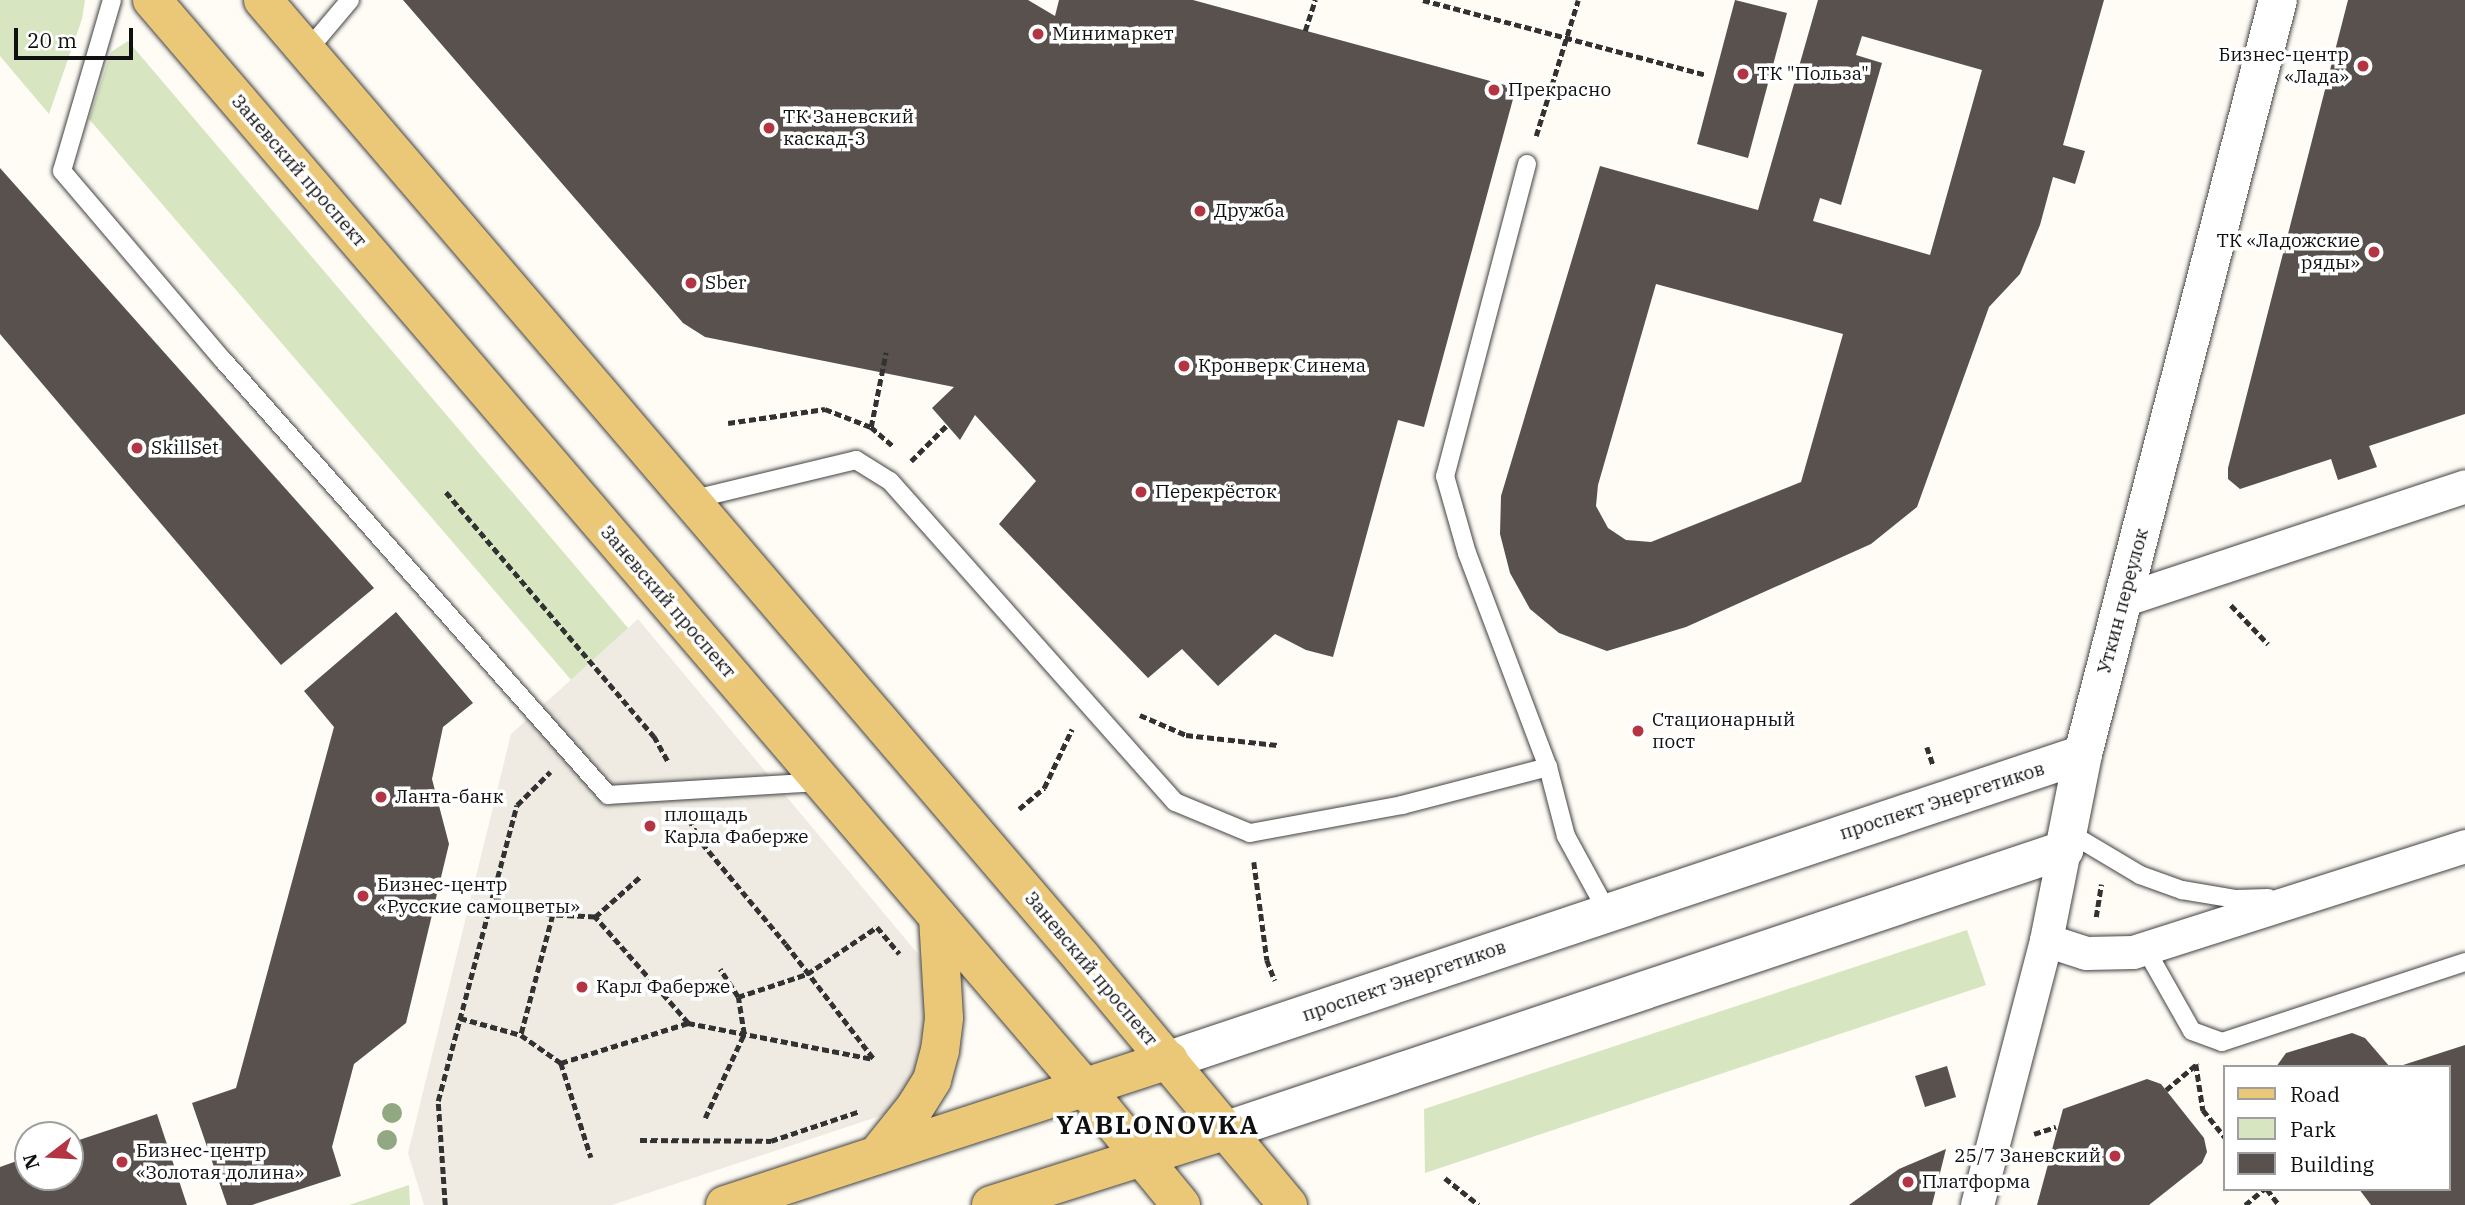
<!DOCTYPE html>
<meta charset="utf-8">
<style>
body{margin:0}
#map{position:relative;width:2465px;height:1205px;overflow:hidden;background:#fefcf5;font-family:"IBM Plex Serif",serif}
div>[style]{position:absolute}
[style*='--x']{left:calc(var(--x)*1px);top:calc(var(--y)*1px);width:calc(var(--w)*1px);rotate:calc(var(--a)*1deg)}
.green>*{inset:0;background:#d7e6c1}
.plaza>*{inset:0;background:#efebe3}
.building>*{inset:0;background:#58514e}
.path>*{height:4.5px;margin-top:-2.25px;transform-origin:0;background:repeating-linear-gradient(90deg,#323232 0 7px,transparent 0 10.5px)}
.roads{filter:drop-shadow(0 0 2px #434343) drop-shadow(0 0 2px #434343)}
.service>*{height:18px;margin:-9px;padding:0 9px;transform-origin:9px;border-radius:9px;background:#fff}
.minor>*{height:33px;margin:-16.5px;padding:0 16.5px;transform-origin:16.5px;border-radius:16.5px;background:#fff}
.tertiary>*{height:38px;margin:-19px;padding:0 19px;transform-origin:19px;border-radius:19px;background:#fff}
.primary>*{height:38px;margin:-19px;padding:0 19px;transform-origin:19px;border-radius:19px;background:#ebc778}
.trees>*{width:20px;height:20px;margin:-10px;border-radius:50%;background:#91a883}
.dots>*{width:19px;height:19px;translate:-50% -50%;box-sizing:border-box;border:4px solid #fff;border-radius:50%}
span{translate:-50% -50%;white-space:nowrap;text-align:center;line-height:1.15;-webkit-text-stroke:7px #fff;paint-order:stroke}
.poi-label{font-size:19px;color:#101010}
.left{translate:0 -50%;text-align:left}
.right{translate:-100% -50%;text-align:right}
.street-label{font-size:19px;color:#101010}
.district-label{font-size:26px;color:#101010;font-weight:700;letter-spacing:2px}
.legend{position:absolute;left:2223px;top:1065px;width:228px;height:126px;box-sizing:border-box;background:#fff;border:2px solid #9f9f9f;margin:0;padding:9px 12px;list-style:none;font-size:21px;color:#101010}
.legend li{display:flex;align-items:center;gap:14px;height:35px}
.legend b{width:35px;border:2px solid #9f9f9f}
.north{position:absolute;left:14px;top:1121px;width:70px;height:70px;box-sizing:border-box;background:#fff;border:2px solid #9f9f9f;border-radius:50%;rotate:253deg;font-size:19px;font-weight:700;line-height:28px;text-align:center;color:#101010}
.north::after{content:'';display:block;margin:auto;width:24px;height:32px;background:#b33544;clip-path:polygon(50% 0,100% 100%,50% 72%,0 100%)}
.scale{position:absolute;left:14px;top:28px;width:119px;height:32px;box-sizing:border-box;border:4px solid #101010;border-top:0;padding-left:9px;font-size:21px;line-height:24px;white-space:nowrap;color:#101010;-webkit-text-stroke:5px #fff;paint-order:stroke}
</style>
<div id="map">
<div class="green">
<div style="clip-path:polygon(0 0,85px 0,82px 19px,49px 114px,0 56px)"></div>
<div style="clip-path:polygon(128px 41px,732px 750px,652px 774px,89px 119px,111px 52px)"></div>
<div style="clip-path:polygon(1967px 930px,1986px 985px,1425px 1173px,1424px 1109px)"></div>
<div style="clip-path:polygon(409px 1185px,410px 1205px,349px 1205px)"></div>
</div>
<div class="plaza">
<div style="clip-path:polygon(638px 619px,918px 954px,934px 988px,941px 1023px,901px 1109px,612px 1205px,424px 1205px,408px 1153px,511px 734px)"></div>
</div>
<div class="building">
<div style="clip-path:polygon(403px 0,1028px 0,1055px 16px,1059px 0,1193px 0,1516px 88px,1424px 427px,1398px 420px,1333px 657px,1306px 650px,1275px 634px,1218px 686px,1182px 649px,1148px 678px,999px 524px,1036px 481px,975px 415px,960px 440px,932px 408px,954px 387px,705px 337px,683px 323px)"></div>
<div style="clip-path:polygon(1735px 0,1787px 13px,1748px 158px,1697px 144px)"></div>
<div style="clip-path:polygon(evenodd,1818px 0,2104px 0,2063px 145px,2085px 151px,2075px 184px,2053px 177px,2040px 225px,2020px 274px,1989px 307px,1917px 507px,1871px 544px,1686px 627px,1607px 651px,1559px 633px,1530px 609px,1510px 573px,1500px 534px,1501px 496px,1600px 166px,1758px 210px,1818px 0,1862px 36px,1982px 70px,1930px 255px,1813px 221px,1820px 198px,1841px 205px,1882px 63px,1856px 55px,1862px 36px,1818px 0,1656px 284px,1843px 334px,1801px 482px,1651px 542px,1626px 540px,1608px 528px,1596px 506px,1598px 485px,1656px 284px)"></div>
<div style="clip-path:polygon(2348px 0,2465px 0,2465px 414px,2369px 446px,2377px 467px,2338px 480px,2331px 459px,2240px 489px,2228px 479px,2228px 468px)"></div>
<div style="clip-path:polygon(0 168px,374px 588px,281px 665px,0 334px)"></div>
<div style="clip-path:polygon(396px 612px,473px 703px,443px 727px,432px 779px,449px 844px,406px 1023px,354px 1064px,332px 1147px,341px 1176px,252px 1205px,227px 1205px,192px 1103px,236px 1088px,334px 727px,304px 691px)"></div>
<div style="clip-path:polygon(2352px 1033px,2365px 1038px,2390px 1067px,2276px 1067px,2286px 1053px)"></div>
<div style="clip-path:polygon(2465px 1045px,2465px 1205px,2371px 1205px,2359px 1189px,2449px 1189px,2449px 1067px,2400px 1066px)"></div>
<div style="clip-path:polygon(1947px 1066px,1956px 1097px,1925px 1107px,1915px 1076px)"></div>
<div style="clip-path:polygon(2147px 1079px,2161px 1084px,2204px 1138px,2207px 1152px,2202px 1163px,2149px 1205px,2037px 1205px,2063px 1109px)"></div>
<div style="clip-path:polygon(157px 1114px,187px 1205px,0 1205px,0 1167px,28px 1157px,28px 1177px,70px 1177px,70px 1143px)"></div>
<div style="clip-path:polygon(1946px 1149px,1932px 1205px,1849px 1205px,1899px 1169px)"></div>
</div>
<div class="path">
<div style="--x:1423;--y:0;--w:291;--a:14.8"></div>
<div style="--x:1305;--y:31;--w:33;--a:-72"></div>
<div style="--x:1536;--y:136;--w:142;--a:-72.8"></div>
<div style="--x:728;--y:423;--w:98;--a:-8.2"></div>
<div style="--x:825;--y:409;--w:49;--a:21.4"></div>
<div style="--x:871;--y:427;--w:29;--a:41"></div>
<div style="--x:871;--y:427;--w:76;--a:-78.7"></div>
<div style="--x:911;--y:461;--w:51;--a:-45"></div>
<div style="--x:446;--y:492;--w:321;--a:49.6"></div>
<div style="--x:654;--y:736;--w:29;--a:61"></div>
<div style="--x:2231;--y:605;--w:54;--a:46.5"></div>
<div style="--x:1140;--y:715;--w:50;--a:23.5"></div>
<div style="--x:1186;--y:735;--w:92;--a:6.3"></div>
<div style="--x:1927;--y:747;--w:18;--a:71"></div>
<div style="--x:1019;--y:809;--w:33;--a:-40"></div>
<div style="--x:1044;--y:788;--w:65;--a:-64.6"></div>
<div style="--x:689;--y:819;--w:27;--a:62"></div>
<div style="--x:702;--y:843;--w:131;--a:50.3"></div>
<div style="--x:786;--y:944;--w:145;--a:52.6"></div>
<div style="--x:1254;--y:862;--w:99;--a:82.4"></div>
<div style="--x:1267;--y:960;--w:22;--a:69"></div>
<div style="--x:494;--y:899;--w:61;--a:15.2"></div>
<div style="--x:595;--y:917;--w:62;--a:-41.7"></div>
<div style="--x:2096;--y:917;--w:33;--a:-81"></div>
<div style="--x:738;--y:997;--w:73;--a:-18.4"></div>
<div style="--x:807;--y:974;--w:84;--a:-33.9"></div>
<div style="--x:877;--y:927;--w:35;--a:50"></div>
<div style="--x:460;--y:1018;--w:63;--a:15.6"></div>
<div style="--x:521;--y:1035;--w:49;--a:35"></div>
<div style="--x:561;--y:1063;--w:133;--a:-17.5"></div>
<div style="--x:688;--y:1023;--w:141;--a:-131.3"></div>
<div style="--x:595;--y:917;--w:42;--a:-177.3"></div>
<div style="--x:553;--y:915;--w:124;--a:104.9"></div>
<div style="--x:688;--y:1023;--w:188;--a:11"></div>
<div style="--x:561;--y:1063;--w:99;--a:72.3"></div>
<div style="--x:2196;--y:1064;--w:47;--a:81.3"></div>
<div style="--x:2203;--y:1110;--w:35;--a:51"></div>
<div style="--x:2166;--y:1090;--w:42;--a:-40.2"></div>
<div style="--x:705;--y:1118;--w:93;--a:-65.1"></div>
<div style="--x:744;--y:1034;--w:37;--a:-99"></div>
<div style="--x:738;--y:997;--w:33;--a:-123"></div>
<div style="--x:2034;--y:1134;--w:23;--a:-18"></div>
<div style="--x:640;--y:1140;--w:131;--a:0.4"></div>
<div style="--x:771;--y:1141;--w:94;--a:-18.6"></div>
<div style="--x:1445;--y:1178;--w:43;--a:38.5"></div>
<div style="--x:2267;--y:1189;--w:20;--a:53"></div>
<div style="--x:445;--y:1205;--w:104;--a:-93.9"></div>
<div style="--x:438;--y:1101;--w:306;--a:-75.1"></div>
<div style="--x:517;--y:805;--w:47;--a:-45"></div>
<div style="--x:2245;--y:1205;--w:25;--a:-40"></div>
</div>
<div class="roads">
<div class="service">
<div style="--x:112;--y:0;--w:178;--a:106.3"></div>
<div style="--x:62;--y:171;--w:248;--a:49.6"></div>
<div style="--x:223;--y:360;--w:581;--a:48.49"></div>
<div style="--x:608;--y:795;--w:214;--a:-3.5"></div>
<div style="--x:307;--y:51;--w:67;--a:-49.9"></div>
<div style="--x:1527;--y:164;--w:323;--a:104.7"></div>
<div style="--x:1445;--y:476;--w:80;--a:74.1"></div>
<div style="--x:1467;--y:553;--w:229;--a:69.3"></div>
<div style="--x:1548;--y:767;--w:71;--a:75.4"></div>
<div style="--x:1566;--y:836;--w:88;--a:61.4"></div>
<div style="--x:690;--y:500;--w:171;--a:-13.5"></div>
<div style="--x:856;--y:460;--w:40;--a:32"></div>
<div style="--x:890;--y:481;--w:429;--a:48.4"></div>
<div style="--x:1175;--y:802;--w:81;--a:22.5"></div>
<div style="--x:1250;--y:833;--w:155;--a:-10.4"></div>
<div style="--x:1402;--y:805;--w:151;--a:-14.6"></div>
<div style="--x:2068;--y:832;--w:84;--a:30.8"></div>
<div style="--x:2140;--y:875;--w:45;--a:19.7"></div>
<div style="--x:2182;--y:890;--w:55;--a:9.5"></div>
<div style="--x:2236;--y:899;--w:32;--a:-2"></div>
<div style="--x:2145;--y:948;--w:95;--a:60.5"></div>
<div style="--x:2192;--y:1031;--w:32;--a:20"></div>
<div style="--x:2222;--y:1042;--w:256;--a:-18.2"></div>
</div>
<div class="minor">
<div style="--x:2123;--y:600;--w:360;--a:-18.4"></div>
<div style="--x:2046;--y:940;--w:42;--a:18"></div>
<div style="--x:2086;--y:953;--w:47;--a:-1.2"></div>
<div style="--x:2133;--y:952;--w:349;--a:-17.7"></div>
<div style="--x:1977;--y:1205;--w:274;--a:-75.4"></div>
<div style="--x:2046;--y:940;--w:92;--a:-78.7"></div>
</div>
<div class="tertiary">
<div style="--x:1169;--y:1060;--w:964;--a:-18.51"></div>
<div style="--x:1227;--y:1130;--w:883;--a:-18.5"></div>
<div style="--x:2064;--y:850;--w:98;--a:-78.8"></div>
<div style="--x:2083;--y:754;--w:779;--a:-75.5"></div>
</div>
<div class="primary">
<div style="--x:152;--y:0;--w:1432;--a:49.39"></div>
<div style="--x:1084;--y:1087;--w:153;--a:50.6"></div>
<div style="--x:263;--y:0;--w:1260;--a:49.47"></div>
<div style="--x:1082;--y:958;--w:322;--a:50.2"></div>
<div style="--x:877;--y:1155;--w:59;--a:-51.2"></div>
<div style="--x:914;--y:1109;--w:34;--a:-58"></div>
<div style="--x:932;--y:1080;--w:30;--a:-75"></div>
<div style="--x:940;--y:1051;--w:33;--a:-83"></div>
<div style="--x:944;--y:1018;--w:101;--a:-93.4"></div>
<div style="--x:725;--y:1205;--w:467;--a:-18.1"></div>
<div style="--x:991;--y:1205;--w:248;--a:-17.6"></div>
</div>
</div>
<div class="trees">
<div style="left:392px;top:1113px"></div>
<div style="left:387px;top:1140px"></div>
</div>
<div class="dots">
<div style="left:1038px;top:34px;background:#b33544"></div>
<div style="left:2363px;top:66px;background:#b33544"></div>
<div style="left:1743px;top:74px;background:#b33544"></div>
<div style="left:1494px;top:90px;background:#b33544"></div>
<div style="left:769px;top:128px;background:#b33544"></div>
<div style="left:1200px;top:211px;background:#b33544"></div>
<div style="left:2374px;top:252px;background:#b33544"></div>
<div style="left:691px;top:283px;background:#b33544"></div>
<div style="left:1184px;top:366px;background:#b33544"></div>
<div style="left:137px;top:448px;background:#b33544"></div>
<div style="left:1141px;top:492px;background:#b33544"></div>
<div style="left:1638px;top:731px;background:#b33544"></div>
<div style="left:381px;top:797px;background:#b33544"></div>
<div style="left:650px;top:826px;background:#b33544"></div>
<div style="left:363px;top:896px;background:#b33544"></div>
<div style="left:582px;top:987px;background:#b33544"></div>
<div style="left:2115px;top:1156px;background:#b33544"></div>
<div style="left:122px;top:1162px;background:#b33544"></div>
<div style="left:1908px;top:1182px;background:#b33544"></div>
</div>
<div class="poi-label">
<span class="left" style="left:1052px;top:34px">Минимаркет</span>
<span class="right" style="left:2349px;top:66px">Бизнес-центр<br>«Лада»</span>
<span class="left" style="left:1757px;top:74px">ТК "Польза"</span>
<span class="left" style="left:1508px;top:90px">Прекрасно</span>
<span class="left" style="left:783px;top:128px">ТК Заневский<br>каскад-3</span>
<span class="left" style="left:1214px;top:211px">Дружба</span>
<span class="right" style="left:2360px;top:252px">ТК «Ладожские<br>ряды»</span>
<span class="left" style="left:705px;top:283px">Sber</span>
<span class="left" style="left:1198px;top:366px">Кронверк Синема</span>
<span class="left" style="left:151px;top:448px">SkillSet</span>
<span class="left" style="left:1155px;top:492px">Перекрёсток</span>
<span class="left" style="left:1652px;top:731px">Стационарный<br>пост</span>
<span class="left" style="left:395px;top:797px">Ланта-банк</span>
<span class="left" style="left:664px;top:826px">площадь<br>Карла Фаберже</span>
<span class="left" style="left:377px;top:896px">Бизнес-центр<br>«Русские самоцветы»</span>
<span class="left" style="left:596px;top:987px">Карл Фаберже</span>
<span class="left" style="left:136px;top:1162px">Бизнес-центр<br>«Золотая долина»</span>
<span class="right" style="left:2101px;top:1156px">25/7 Заневский</span>
<span class="left" style="left:1922px;top:1182px">Платформа</span>
</div>
<div class="street-label">
<span style="left:299px;top:171px;rotate:49deg">Заневский проспект</span>
<span style="left:2123px;top:601px;rotate:-75deg">Уткин переулок</span>
<span style="left:668px;top:602px;rotate:49deg">Заневский проспект</span>
<span style="left:1942px;top:801px;rotate:-18deg">проспект Энергетиков</span>
<span style="left:1091px;top:969px;rotate:50deg">Заневский проспект</span>
<span style="left:1404px;top:981px;rotate:-19deg">проспект Энергетиков</span>
</div>
<div class="district-label">
<span style="left:1158px;top:1125px">YABLONOVKA</span>
</div>
<ul class="legend">
<li><b style="height:9px;background:#ebc778"></b>Road</li>
<li><b style="height:19px;background:#d7e6c1"></b>Park</li>
<li><b style="height:19px;background:#58514e"></b>Building</li>
</ul>
<div class="north">N</div>
<div class="scale">20 m</div>
</div>
